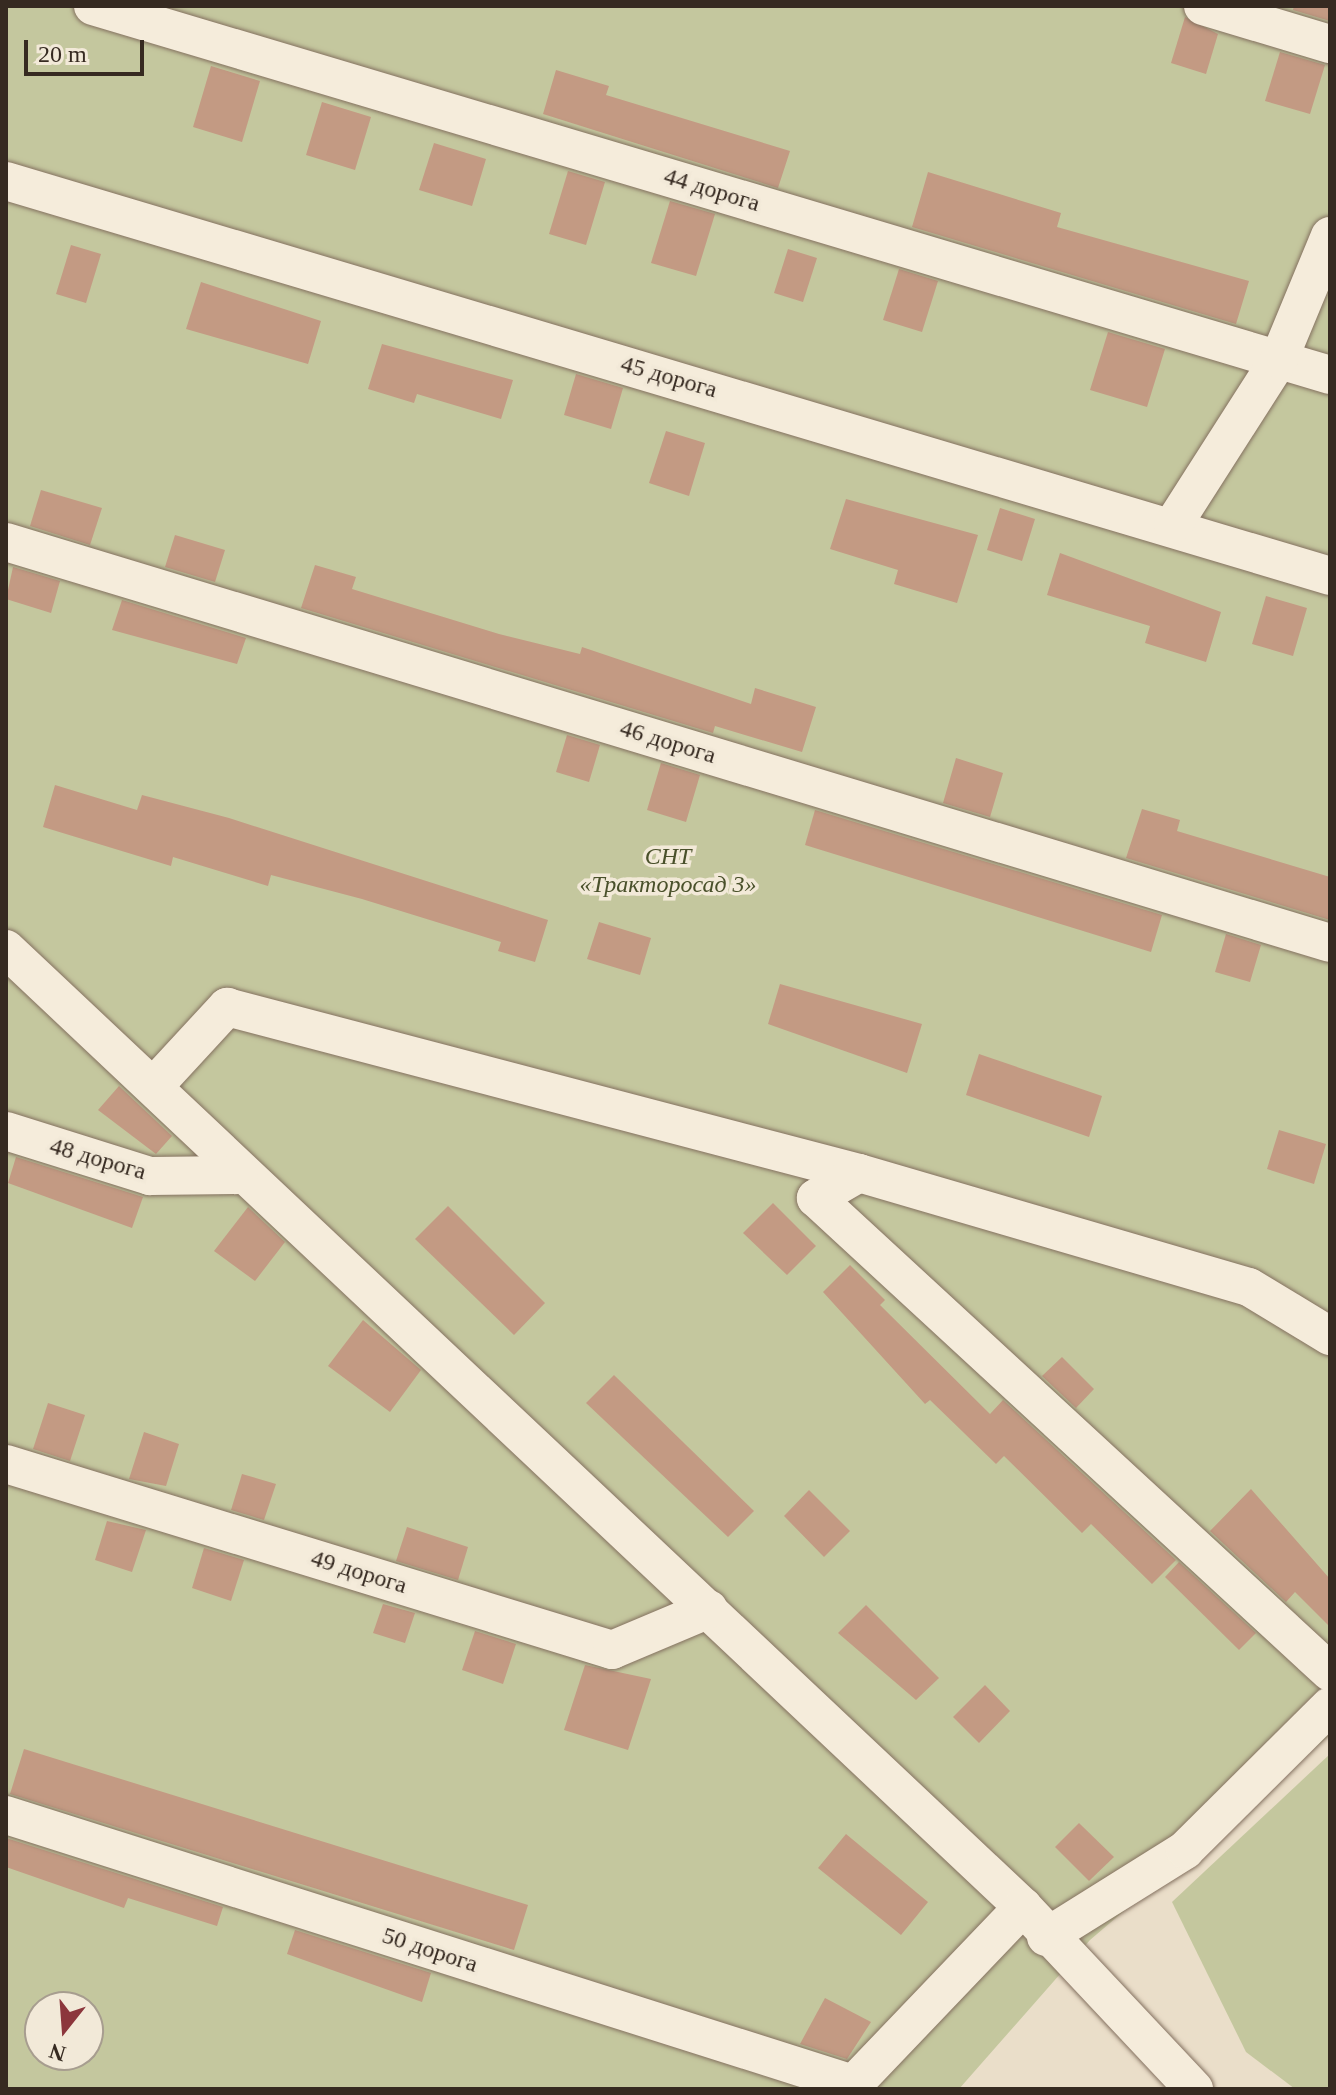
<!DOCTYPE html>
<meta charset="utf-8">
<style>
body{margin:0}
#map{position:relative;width:1336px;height:2095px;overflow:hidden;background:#eadec9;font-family:"Times New Roman",serif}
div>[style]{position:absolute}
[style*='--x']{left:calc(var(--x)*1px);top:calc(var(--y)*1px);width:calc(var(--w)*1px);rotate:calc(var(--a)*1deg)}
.green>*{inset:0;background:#c4c79e}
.building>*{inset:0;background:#c39a83}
.roads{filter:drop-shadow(0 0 2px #847160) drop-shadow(0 0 2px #847160)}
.minor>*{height:38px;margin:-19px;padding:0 19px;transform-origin:19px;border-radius:19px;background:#f5ecdb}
span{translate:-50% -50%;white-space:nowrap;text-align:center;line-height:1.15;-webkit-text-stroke:7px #f2e9d8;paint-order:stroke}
.street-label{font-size:24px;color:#362a21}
.park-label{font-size:24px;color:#49502a;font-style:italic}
.frame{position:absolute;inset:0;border:8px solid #362a21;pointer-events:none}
.north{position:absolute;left:24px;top:1991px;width:80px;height:80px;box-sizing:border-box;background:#f2e9d8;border:2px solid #a79d8f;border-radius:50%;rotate:197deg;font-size:22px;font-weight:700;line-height:32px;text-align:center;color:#362a21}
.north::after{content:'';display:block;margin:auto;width:28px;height:36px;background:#8c363c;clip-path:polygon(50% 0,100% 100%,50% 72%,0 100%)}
.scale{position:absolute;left:24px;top:40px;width:120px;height:36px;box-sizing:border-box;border:4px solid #362a21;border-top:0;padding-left:10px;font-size:24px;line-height:28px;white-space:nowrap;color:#362a21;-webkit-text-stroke:6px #f2e9d8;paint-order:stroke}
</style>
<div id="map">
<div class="green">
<div style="clip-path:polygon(evenodd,6px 6px,1330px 6px,1330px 1735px,1090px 1940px,959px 2089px,6px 2089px,6px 6px,40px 2007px,88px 2007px,88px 2055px,40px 2055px,40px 2007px)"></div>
<div style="clip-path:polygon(1330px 1754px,1330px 2089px,1295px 2089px,1246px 2052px,1172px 1902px)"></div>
</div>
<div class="building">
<div style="clip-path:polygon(1294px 6px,1330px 6px,1330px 21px,1293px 10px)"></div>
<div style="clip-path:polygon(1185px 17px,1218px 34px,1206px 74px,1171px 63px)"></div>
<div style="clip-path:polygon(1280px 52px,1325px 65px,1310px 114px,1265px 101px)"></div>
<div style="clip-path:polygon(211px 66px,260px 81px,242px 142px,193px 127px)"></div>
<div style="clip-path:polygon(556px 70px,609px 86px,606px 95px,790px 151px,778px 188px,543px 114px)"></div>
<div style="clip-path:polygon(322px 102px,371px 117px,355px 170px,306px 155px)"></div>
<div style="clip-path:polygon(434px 143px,486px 159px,472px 206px,419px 190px)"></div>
<div style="clip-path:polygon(568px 171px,605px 182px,586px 245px,549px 234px)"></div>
<div style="clip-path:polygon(928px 172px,1061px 213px,1057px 227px,1249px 281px,1236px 324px,912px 227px)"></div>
<div style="clip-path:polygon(670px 201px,715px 214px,696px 276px,651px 263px)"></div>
<div style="clip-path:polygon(71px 245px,101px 254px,86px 303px,56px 294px)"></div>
<div style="clip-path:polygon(788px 249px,817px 258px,803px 302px,774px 293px)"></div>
<div style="clip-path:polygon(899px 269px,938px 281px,922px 332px,883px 320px)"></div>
<div style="clip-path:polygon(201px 282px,321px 321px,308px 364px,186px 329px)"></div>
<div style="clip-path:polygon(1108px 332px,1165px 349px,1147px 407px,1090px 390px)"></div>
<div style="clip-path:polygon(382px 344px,513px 380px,501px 419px,417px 394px,414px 403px,368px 389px)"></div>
<div style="clip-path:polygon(576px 374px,623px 388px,611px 429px,564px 415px)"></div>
<div style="clip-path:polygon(666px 431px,705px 443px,689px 496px,649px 483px)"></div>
<div style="clip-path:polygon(41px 490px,102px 508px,90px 545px,30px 526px)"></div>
<div style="clip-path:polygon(846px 499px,978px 535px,957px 603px,894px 584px,898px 570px,830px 549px)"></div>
<div style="clip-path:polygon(1000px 508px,1035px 519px,1022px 561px,987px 550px)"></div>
<div style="clip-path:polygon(175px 535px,225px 550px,215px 582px,165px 567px)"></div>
<div style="clip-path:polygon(1060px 553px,1221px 612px,1206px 662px,1145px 643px,1150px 626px,1047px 595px)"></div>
<div style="clip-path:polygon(315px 565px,356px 577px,352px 589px,499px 634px,580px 654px,582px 647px,751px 704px,755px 688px,816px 707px,802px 752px,715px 726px,713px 733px,301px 608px)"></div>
<div style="clip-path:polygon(13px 567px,60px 581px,51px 613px,6px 599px)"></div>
<div style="clip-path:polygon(1266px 596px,1307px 608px,1293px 656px,1252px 644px)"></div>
<div style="clip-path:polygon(122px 600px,246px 638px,237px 664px,112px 630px)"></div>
<div style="clip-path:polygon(567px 735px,600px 745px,589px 782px,556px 772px)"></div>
<div style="clip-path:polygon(956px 758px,1003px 773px,990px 817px,943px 803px)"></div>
<div style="clip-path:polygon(661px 763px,700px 775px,686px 822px,647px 810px)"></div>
<div style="clip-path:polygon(55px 785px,137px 810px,142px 795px,229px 818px,548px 920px,535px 962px,498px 951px,501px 942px,362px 899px,271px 875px,268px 886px,173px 857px,171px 866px,43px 827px)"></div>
<div style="clip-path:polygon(1142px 809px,1180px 820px,1177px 831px,1330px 877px,1330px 920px,1126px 858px)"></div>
<div style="clip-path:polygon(815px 810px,1162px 915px,1151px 952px,805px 845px)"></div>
<div style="clip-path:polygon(599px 922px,651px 938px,640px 975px,587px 959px)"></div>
<div style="clip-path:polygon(1226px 934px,1261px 945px,1250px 982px,1215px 972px)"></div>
<div style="clip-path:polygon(780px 984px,922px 1024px,907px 1073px,768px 1024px)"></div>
<div style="clip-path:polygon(979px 1054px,1102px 1096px,1089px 1137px,966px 1095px)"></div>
<div style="clip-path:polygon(119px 1086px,172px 1136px,156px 1154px,98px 1110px)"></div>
<div style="clip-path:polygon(1279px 1130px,1326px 1144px,1314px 1184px,1267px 1169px)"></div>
<div style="clip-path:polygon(16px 1157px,143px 1197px,132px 1228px,8px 1183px)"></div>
<div style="clip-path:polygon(773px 1203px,816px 1246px,787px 1275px,743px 1233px)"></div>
<div style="clip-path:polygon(448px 1206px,545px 1303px,514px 1335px,415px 1239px)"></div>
<div style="clip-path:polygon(248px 1207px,285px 1242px,255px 1281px,214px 1251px)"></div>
<div style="clip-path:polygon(850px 1265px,885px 1300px,880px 1305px,990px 1414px,1003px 1400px,1176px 1560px,1152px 1584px,1091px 1524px,1082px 1533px,1004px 1456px,996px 1464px,930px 1400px,925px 1404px,823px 1292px)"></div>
<div style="clip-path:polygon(363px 1320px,421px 1370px,390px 1412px,328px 1366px)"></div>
<div style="clip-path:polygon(1062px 1357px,1094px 1389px,1076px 1408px,1042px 1376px)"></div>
<div style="clip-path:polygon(614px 1375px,754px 1511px,728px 1537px,586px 1403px)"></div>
<div style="clip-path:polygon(48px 1403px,85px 1415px,70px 1461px,33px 1449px)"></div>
<div style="clip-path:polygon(144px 1432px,179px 1444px,166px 1486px,129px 1479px)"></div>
<div style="clip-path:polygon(242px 1474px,276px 1484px,264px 1520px,231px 1510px)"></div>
<div style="clip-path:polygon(1251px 1489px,1330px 1579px,1330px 1627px,1295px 1592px,1286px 1602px,1210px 1531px)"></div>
<div style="clip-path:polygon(809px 1490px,850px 1531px,824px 1557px,784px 1516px)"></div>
<div style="clip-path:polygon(107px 1521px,146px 1530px,132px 1572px,95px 1560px)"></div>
<div style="clip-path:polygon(407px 1527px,468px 1547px,458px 1580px,396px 1561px)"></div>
<div style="clip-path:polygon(204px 1548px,244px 1560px,231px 1601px,192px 1588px)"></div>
<div style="clip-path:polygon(1179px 1562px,1256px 1633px,1239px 1650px,1165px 1577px)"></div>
<div style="clip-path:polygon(383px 1604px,415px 1613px,405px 1643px,373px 1633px)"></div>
<div style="clip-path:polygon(866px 1605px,939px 1678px,916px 1700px,838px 1633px)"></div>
<div style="clip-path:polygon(475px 1631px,516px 1644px,503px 1684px,462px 1670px)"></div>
<div style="clip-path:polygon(585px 1665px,651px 1679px,628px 1750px,564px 1730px)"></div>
<div style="clip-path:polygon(985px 1685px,1010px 1711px,979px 1743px,953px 1717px)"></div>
<div style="clip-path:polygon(24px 1749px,528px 1905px,514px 1950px,10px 1794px)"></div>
<div style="clip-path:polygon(1079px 1823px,1114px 1857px,1089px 1881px,1055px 1847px)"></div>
<div style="clip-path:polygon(846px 1834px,928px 1902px,901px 1935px,818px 1868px)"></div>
<div style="clip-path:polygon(6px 1838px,223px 1907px,217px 1926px,128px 1898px,124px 1908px,6px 1867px)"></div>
<div style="clip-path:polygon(295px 1930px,431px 1973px,422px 2002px,287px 1954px)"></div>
<div style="clip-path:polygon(825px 1998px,871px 2022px,847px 2059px,800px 2044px)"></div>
</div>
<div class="roads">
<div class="minor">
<div style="--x:93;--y:6;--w:1291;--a:16.61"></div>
<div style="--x:1203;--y:6;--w:133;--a:16.7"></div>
<div style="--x:6;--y:181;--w:1382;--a:16.61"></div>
<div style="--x:1173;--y:525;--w:197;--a:-57.4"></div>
<div style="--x:1279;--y:359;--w:133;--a:-67.5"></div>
<div style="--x:6;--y:542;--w:1383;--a:16.85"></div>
<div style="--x:6;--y:949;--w:1397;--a:43.29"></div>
<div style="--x:1023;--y:1907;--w:250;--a:46.8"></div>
<div style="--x:154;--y:1086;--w:108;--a:-47.3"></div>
<div style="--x:227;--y:1007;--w:653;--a:14.72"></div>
<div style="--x:859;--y:1173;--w:406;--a:16.3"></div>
<div style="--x:1249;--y:1287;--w:95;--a:31.2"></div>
<div style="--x:6;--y:1131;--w:151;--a:17.4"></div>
<div style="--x:150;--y:1176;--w:89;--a:-0.6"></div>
<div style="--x:859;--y:1173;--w:50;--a:149.8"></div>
<div style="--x:816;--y:1198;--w:699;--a:42.68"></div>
<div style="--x:6;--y:1464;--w:634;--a:17.06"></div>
<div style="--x:612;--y:1650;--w:105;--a:-22.9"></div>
<div style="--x:6;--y:1815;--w:889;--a:17.62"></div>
<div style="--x:1046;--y:1937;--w:164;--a:-32"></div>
<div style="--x:1185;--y:1850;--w:204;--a:-44.8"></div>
<div style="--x:849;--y:2089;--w:252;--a:-46.3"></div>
</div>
</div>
<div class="street-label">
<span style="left:712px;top:190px;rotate:17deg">44 дорога</span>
<span style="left:669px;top:377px;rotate:16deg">45 дорога</span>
<span style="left:668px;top:742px;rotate:17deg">46 дорога</span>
<span style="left:98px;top:1159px;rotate:16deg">48 дорога</span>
<span style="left:359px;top:1572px;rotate:17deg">49 дорога</span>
<span style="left:430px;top:1950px;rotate:18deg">50 дорога</span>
</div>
<div class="park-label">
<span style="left:668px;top:871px">СНТ<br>«Тракторосад 3»</span>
</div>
<div class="frame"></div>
<div class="north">N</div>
<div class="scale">20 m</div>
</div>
